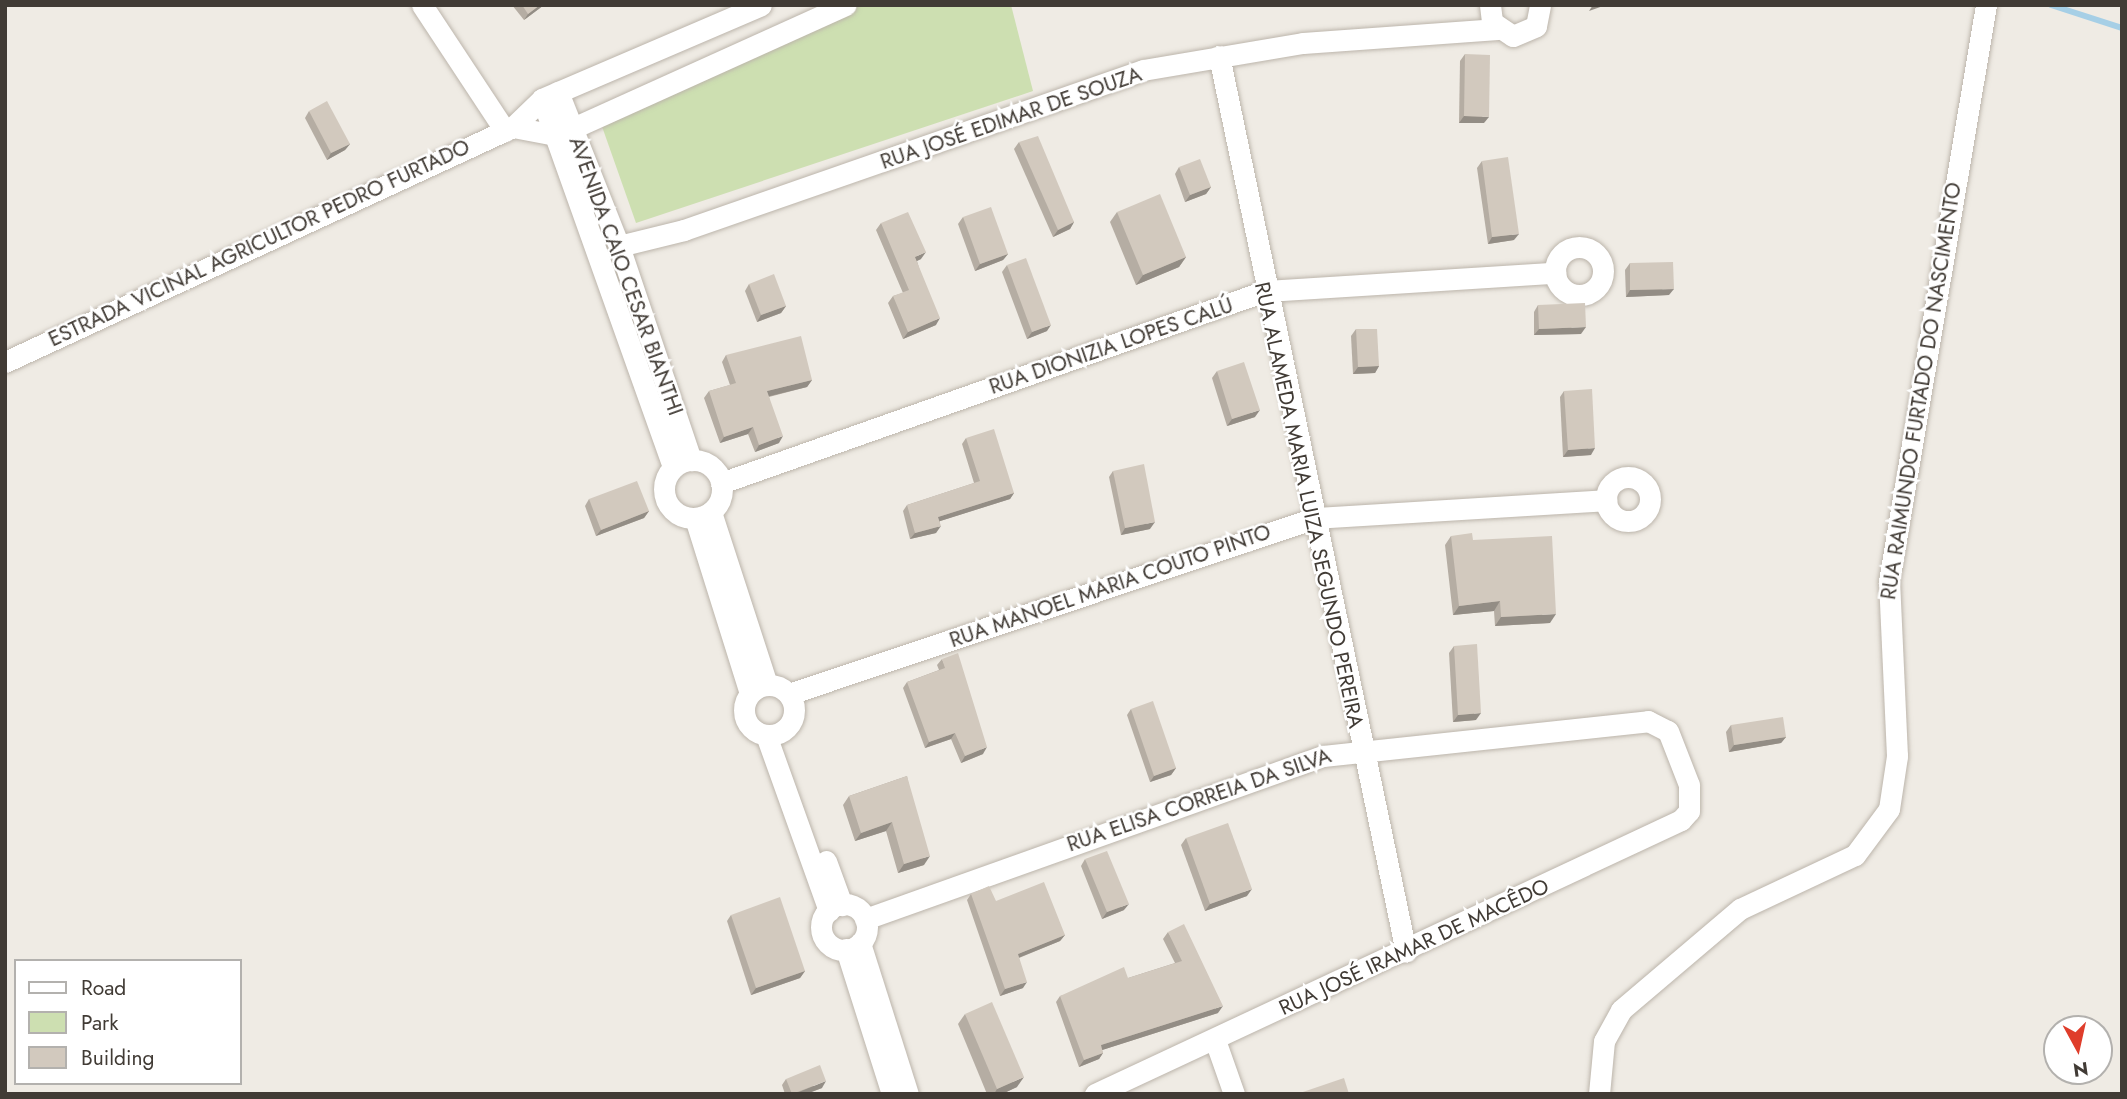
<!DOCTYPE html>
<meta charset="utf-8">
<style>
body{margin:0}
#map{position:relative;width:2127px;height:1099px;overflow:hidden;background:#efebe4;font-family:Jost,sans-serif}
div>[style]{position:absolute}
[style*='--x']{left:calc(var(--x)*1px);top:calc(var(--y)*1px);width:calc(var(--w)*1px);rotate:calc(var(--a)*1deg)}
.green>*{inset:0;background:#cddfb1}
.stream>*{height:6px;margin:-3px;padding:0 3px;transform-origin:3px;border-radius:3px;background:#a6cfe6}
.roads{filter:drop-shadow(0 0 2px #bcb5ab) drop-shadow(0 0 2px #bcb5ab)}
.street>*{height:21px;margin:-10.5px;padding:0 10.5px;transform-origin:10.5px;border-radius:10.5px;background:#fff}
.street>.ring{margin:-10.5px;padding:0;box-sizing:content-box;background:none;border:21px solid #fff;border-radius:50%}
.wall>*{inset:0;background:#b5ada3}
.shaded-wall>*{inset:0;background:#938d85}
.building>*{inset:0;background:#d2c9be}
span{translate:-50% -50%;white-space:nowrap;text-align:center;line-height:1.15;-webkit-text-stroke:5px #fff;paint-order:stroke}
.street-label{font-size:21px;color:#413b35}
.frame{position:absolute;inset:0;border:7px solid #413b35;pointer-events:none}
.legend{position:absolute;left:14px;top:959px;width:228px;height:126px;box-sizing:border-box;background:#fff;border:2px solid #b3b1ae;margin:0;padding:9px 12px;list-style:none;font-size:21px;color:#413b35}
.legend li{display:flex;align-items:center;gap:14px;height:35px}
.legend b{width:35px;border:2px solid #b3b1ae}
.north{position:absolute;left:2043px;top:1015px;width:70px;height:70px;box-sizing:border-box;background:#fff;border:2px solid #b3b1ae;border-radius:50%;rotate:172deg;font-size:19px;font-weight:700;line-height:28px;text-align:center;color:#413b35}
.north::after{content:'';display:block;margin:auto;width:24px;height:32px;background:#df3d2b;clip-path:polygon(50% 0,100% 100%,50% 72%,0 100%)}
</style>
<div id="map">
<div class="green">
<div style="clip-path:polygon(846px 5px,1011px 5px,1033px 91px,636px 223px,599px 118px)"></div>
</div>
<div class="stream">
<div style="--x:2051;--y:5;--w:75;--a:17.9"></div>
</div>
<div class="roads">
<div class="street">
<div style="--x:422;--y:5;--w:151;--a:56.6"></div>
<div style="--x:1490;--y:5;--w:17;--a:83"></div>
<div style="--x:1492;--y:22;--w:25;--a:34"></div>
<div style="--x:1513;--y:36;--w:25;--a:-23"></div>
<div style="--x:1536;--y:26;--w:21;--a:-79"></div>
<div style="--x:1219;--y:56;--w:915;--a:78.21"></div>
<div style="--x:558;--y:92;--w:166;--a:68.4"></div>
<div style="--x:619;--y:246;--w:226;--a:71.4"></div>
<div style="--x:542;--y:99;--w:391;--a:70.4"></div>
<div style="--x:513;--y:127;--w:43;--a:10.8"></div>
<div style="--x:555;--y:135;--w:19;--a:-21"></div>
<div style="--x:573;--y:128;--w:299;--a:-24.3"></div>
<div style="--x:619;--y:246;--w:67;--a:-13.8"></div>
<div style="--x:684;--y:230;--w:486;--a:-19.2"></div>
<div style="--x:1143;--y:70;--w:162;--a:-9.6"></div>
<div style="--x:1303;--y:43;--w:195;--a:-4.1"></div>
<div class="ring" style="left:1555px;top:247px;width:27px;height:27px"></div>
<div style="--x:5;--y:362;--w:560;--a:-24.83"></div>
<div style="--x:513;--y:127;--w:40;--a:-44"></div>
<div style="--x:542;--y:99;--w:238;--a:-23.2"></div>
<div class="ring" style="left:664px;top:460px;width:37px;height:37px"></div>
<div class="ring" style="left:1606px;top:477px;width:23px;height:23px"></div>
<div style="--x:721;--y:483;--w:577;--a:-19.44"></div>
<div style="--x:1265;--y:291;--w:291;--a:-3.6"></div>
<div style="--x:711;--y:512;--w:181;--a:72"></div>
<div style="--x:695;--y:518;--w:183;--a:72.6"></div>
<div class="ring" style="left:744px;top:685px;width:29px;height:29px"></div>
<div style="--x:789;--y:694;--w:555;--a:-18.5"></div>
<div style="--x:1315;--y:518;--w:292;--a:-3.5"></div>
<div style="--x:766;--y:735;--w:187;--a:70.3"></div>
<div style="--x:826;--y:861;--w:47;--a:70"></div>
<div class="ring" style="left:821px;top:904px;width:25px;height:25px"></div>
<div style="--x:865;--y:919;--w:486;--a:-19.6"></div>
<div style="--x:1323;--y:756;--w:327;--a:-6.1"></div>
<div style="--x:1648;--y:721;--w:22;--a:27"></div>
<div style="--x:1668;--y:731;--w:58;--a:68.7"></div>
<div style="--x:1689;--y:785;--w:26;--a:90"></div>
<div style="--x:1689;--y:811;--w:12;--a:132"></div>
<div style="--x:1681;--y:820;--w:647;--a:154.94"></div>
<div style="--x:860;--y:943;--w:158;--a:72.4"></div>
<div style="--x:846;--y:949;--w:152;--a:72.4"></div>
<div style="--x:1215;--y:1040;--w:57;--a:70.6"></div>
<div style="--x:1599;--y:1094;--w:53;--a:-84.6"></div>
<div style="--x:1604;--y:1041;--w:35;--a:-61"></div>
<div style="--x:1621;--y:1010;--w:156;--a:-40.3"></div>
<div style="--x:1740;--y:909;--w:127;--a:-25.2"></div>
<div style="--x:1855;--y:855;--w:57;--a:-53.5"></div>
<div style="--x:1889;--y:809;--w:54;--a:-81.4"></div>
<div style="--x:1897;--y:756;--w:175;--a:-92.6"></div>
<div style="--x:1889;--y:581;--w:584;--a:-80.44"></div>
</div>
</div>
<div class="wall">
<div style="clip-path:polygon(512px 5px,544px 5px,524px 20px)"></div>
<div style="clip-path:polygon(1465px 54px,1484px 123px,1459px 123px,1460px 61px)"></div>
<div style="clip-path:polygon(309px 111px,350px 144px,345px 150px,327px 160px,305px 118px)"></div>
<div style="clip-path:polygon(1019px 142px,1074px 222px,1070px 229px,1053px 237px,1014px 149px)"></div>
<div style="clip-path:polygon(1482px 161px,1514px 240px,1488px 244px,1477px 168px)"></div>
<div style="clip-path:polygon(1179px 167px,1211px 187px,1206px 194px,1185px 202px,1175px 174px)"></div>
<div style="clip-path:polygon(1117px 212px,1186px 257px,1179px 267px,1136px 285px,1110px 222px)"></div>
<div style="clip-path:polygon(963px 217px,1008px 254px,1003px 260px,975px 271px,958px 224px)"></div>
<div style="clip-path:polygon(881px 223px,921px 259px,917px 261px,936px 325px,903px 339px,888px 303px,893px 296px,903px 293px,876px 230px)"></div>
<div style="clip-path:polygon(1630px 263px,1669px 295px,1626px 297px,1625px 270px)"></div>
<div style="clip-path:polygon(1007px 265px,1047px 331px,1027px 339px,1002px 272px)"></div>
<div style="clip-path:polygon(749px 284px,786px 306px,781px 313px,757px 322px,745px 291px)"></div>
<div style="clip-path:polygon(1538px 305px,1581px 334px,1534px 335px,1534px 312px)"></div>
<div style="clip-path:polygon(1356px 329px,1379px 366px,1375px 373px,1353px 374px,1351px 336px)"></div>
<div style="clip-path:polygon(726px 355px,812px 380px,807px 387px,769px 397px,779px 443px,755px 452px,748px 434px,720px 443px,704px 398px,709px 391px,730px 385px,722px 362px)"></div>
<div style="clip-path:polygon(1217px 371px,1255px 417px,1227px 426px,1212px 378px)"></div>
<div style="clip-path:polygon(1564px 391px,1591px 455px,1563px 457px,1560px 397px)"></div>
<div style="clip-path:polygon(966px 438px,1014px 493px,1010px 499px,940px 521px,936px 533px,910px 539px,903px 511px,907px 505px,974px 483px,962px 444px)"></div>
<div style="clip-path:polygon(1113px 471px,1150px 529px,1121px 535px,1109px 477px)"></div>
<div style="clip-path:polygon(589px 499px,649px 511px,644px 518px,596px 536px,585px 506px)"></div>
<div style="clip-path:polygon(1451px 536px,1473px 540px,1550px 623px,1495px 626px,1494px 611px,1453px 615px,1445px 545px)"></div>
<div style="clip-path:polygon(1454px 646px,1476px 720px,1453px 722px,1449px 653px)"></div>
<div style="clip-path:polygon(942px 659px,983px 754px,961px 763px,951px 739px,925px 748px,903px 688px,907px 682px,939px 670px,937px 665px)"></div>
<div style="clip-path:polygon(1131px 709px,1176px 768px,1171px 775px,1150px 782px,1127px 715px)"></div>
<div style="clip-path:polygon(1731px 725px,1786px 737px,1781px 743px,1729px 752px,1726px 732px)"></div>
<div style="clip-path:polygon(907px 776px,924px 865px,898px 873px,886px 831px,855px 841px,843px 805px,849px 796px)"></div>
<div style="clip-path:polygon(1186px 838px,1247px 896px,1205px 911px,1181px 845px)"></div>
<div style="clip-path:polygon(1085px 859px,1124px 910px,1102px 919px,1081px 866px)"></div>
<div style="clip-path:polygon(971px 894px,1065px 935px,1060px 941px,1019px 958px,1023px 988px,1000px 996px,967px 900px)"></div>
<div style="clip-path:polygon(731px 915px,805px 971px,800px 978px,751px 995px,727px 921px)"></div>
<div style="clip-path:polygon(1168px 932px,1218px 1013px,1102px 1050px,1103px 1053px,1099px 1059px,1079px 1067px,1056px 1002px,1060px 996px,1128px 978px,1175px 963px,1163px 939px)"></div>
<div style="clip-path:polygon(965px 1014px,1017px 1087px,1002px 1094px,987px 1094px,958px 1024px)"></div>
<div style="clip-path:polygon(786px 1079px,822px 1088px,806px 1094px,785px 1094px,782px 1085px)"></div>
</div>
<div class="shaded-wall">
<div style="clip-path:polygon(540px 5px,544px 5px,524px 20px,528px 14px)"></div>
<div style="clip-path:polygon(1593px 5px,1606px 5px,1589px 11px)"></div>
<div style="clip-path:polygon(1464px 116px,1489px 117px,1484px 123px,1459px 123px)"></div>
<div style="clip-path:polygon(350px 144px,345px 150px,327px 160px,331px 153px)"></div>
<div style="clip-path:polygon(1211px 187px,1206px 194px,1185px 202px,1190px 195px)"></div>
<div style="clip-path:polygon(1074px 222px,1070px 229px,1053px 237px,1058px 230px)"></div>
<div style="clip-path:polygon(1519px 234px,1514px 240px,1488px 244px,1492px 237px)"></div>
<div style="clip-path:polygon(926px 252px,921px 259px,910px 264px,915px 257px)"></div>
<div style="clip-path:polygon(1008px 254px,1003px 260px,975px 271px,980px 264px)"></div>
<div style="clip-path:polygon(1186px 257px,1179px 267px,1136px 285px,1143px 275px)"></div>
<div style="clip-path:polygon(1674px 289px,1669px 295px,1626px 297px,1630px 290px)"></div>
<div style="clip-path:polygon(786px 306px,781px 313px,757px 322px,761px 315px)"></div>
<div style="clip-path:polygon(940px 318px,936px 325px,903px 339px,908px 332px)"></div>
<div style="clip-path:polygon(1051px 325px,1047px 331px,1027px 339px,1032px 332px)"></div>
<div style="clip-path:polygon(1586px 327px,1581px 334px,1534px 335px,1539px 329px)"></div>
<div style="clip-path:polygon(1379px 366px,1375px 373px,1353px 374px,1358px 367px)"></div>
<div style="clip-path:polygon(812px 380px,807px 387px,762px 398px,767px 391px)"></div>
<div style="clip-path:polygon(1260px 410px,1255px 417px,1227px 426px,1232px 419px)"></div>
<div style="clip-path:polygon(753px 427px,748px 434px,720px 443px,724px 437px)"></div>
<div style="clip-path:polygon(783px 436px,779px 443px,755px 452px,759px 445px)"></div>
<div style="clip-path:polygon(1595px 448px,1591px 455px,1563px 457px,1568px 450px)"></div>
<div style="clip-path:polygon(1014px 493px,1010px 499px,934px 523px,938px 517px)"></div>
<div style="clip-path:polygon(649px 511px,644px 518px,596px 536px,601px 530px)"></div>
<div style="clip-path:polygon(1155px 522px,1150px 529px,1121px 535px,1125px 528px)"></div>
<div style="clip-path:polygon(941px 526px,936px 533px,910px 539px,915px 533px)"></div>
<div style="clip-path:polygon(1500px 601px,1494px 611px,1453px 615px,1459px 606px)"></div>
<div style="clip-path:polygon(1556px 614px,1550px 623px,1495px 626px,1501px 617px)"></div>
<div style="clip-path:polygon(1481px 713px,1476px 720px,1453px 722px,1458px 715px)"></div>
<div style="clip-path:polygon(955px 733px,951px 739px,925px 748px,929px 742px)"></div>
<div style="clip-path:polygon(1786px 737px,1781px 743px,1729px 752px,1734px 745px)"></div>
<div style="clip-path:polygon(987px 747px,983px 754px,961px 763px,965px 756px)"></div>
<div style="clip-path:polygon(1176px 768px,1171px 775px,1150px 782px,1154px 776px)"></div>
<div style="clip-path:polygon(892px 822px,886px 831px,855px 841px,861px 833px)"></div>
<div style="clip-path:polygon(930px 856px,924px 865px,898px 873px,904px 864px)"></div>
<div style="clip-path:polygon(1252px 889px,1247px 896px,1205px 911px,1210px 904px)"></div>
<div style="clip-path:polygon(1129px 904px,1124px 910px,1102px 919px,1107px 912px)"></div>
<div style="clip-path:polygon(1065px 935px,1060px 941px,1013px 960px,1018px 954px)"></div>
<div style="clip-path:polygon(805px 971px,800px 978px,751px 995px,756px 988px)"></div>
<div style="clip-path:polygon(1027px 982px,1023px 988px,1000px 996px,1005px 989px)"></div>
<div style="clip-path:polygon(1223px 1006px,1218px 1013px,1096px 1052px,1101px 1045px)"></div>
<div style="clip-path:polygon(1103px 1053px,1099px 1059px,1079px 1067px,1084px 1060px)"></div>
<div style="clip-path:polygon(1024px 1077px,1017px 1087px,1002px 1094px,994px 1094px,997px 1089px)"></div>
<div style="clip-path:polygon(826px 1081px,822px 1088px,806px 1094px,794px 1094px)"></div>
</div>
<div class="building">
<div style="clip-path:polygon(522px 5px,540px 5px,528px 14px)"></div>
<div style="clip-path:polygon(1465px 54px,1490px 55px,1489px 117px,1464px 116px)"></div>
<div style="clip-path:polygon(327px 101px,350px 144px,331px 153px,309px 111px)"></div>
<div style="clip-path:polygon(1038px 136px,1074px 222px,1058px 230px,1019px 142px)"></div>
<div style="clip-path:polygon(1508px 157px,1519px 234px,1492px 237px,1482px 161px)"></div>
<div style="clip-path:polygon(1200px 159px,1211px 187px,1190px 195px,1179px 167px)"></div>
<div style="clip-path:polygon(1160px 194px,1186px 257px,1143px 275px,1117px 212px)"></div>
<div style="clip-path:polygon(991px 207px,1008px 254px,980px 264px,963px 217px)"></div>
<div style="clip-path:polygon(908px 212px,926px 252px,915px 257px,940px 318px,908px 332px,893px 296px,909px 290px,881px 223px)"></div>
<div style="clip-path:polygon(1026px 258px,1051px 325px,1032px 332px,1007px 265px)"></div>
<div style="clip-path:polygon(1673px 262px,1674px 289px,1630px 290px,1630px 263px)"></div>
<div style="clip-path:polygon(774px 274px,786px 306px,761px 315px,749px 284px)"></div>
<div style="clip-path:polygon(1585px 303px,1586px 327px,1539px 329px,1538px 305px)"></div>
<div style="clip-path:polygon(1356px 329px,1377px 329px,1379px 366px,1358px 367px)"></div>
<div style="clip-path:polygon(801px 336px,812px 380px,767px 391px,783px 436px,759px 445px,753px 427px,724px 437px,709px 391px,736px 383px,726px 355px)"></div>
<div style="clip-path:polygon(1244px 362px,1260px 410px,1232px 419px,1217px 371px)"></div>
<div style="clip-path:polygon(1592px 389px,1595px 448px,1568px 450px,1564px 391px)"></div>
<div style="clip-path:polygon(994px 429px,1014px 493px,938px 517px,941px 526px,915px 533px,907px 505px,980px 481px,966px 438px)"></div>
<div style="clip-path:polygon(1144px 464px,1155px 522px,1125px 528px,1113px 471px)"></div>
<div style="clip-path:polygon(637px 481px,649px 511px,601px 530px,589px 499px)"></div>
<div style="clip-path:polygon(1472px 533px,1473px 540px,1552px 536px,1556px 614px,1501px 617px,1500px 601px,1459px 606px,1451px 536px)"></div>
<div style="clip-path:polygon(1477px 644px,1481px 713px,1458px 715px,1454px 646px)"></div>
<div style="clip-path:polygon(958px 653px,987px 747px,965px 756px,955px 733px,929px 742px,907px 682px,945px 668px,942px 659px)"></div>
<div style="clip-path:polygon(1153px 701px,1176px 768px,1154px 776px,1131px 709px)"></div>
<div style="clip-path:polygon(1783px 717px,1786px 737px,1734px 745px,1731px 725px)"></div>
<div style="clip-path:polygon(907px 776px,930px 856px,904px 864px,892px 822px,861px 833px,849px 796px)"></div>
<div style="clip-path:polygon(1228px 823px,1252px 889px,1210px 904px,1186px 838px)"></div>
<div style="clip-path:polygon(1107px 851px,1129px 904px,1107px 912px,1085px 859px)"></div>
<div style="clip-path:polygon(1044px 882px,1065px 935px,1018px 954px,1027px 982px,1005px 989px,971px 894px,989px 886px,996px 901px)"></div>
<div style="clip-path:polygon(780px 897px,805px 971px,756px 988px,731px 915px)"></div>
<div style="clip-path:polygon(1184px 924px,1223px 1006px,1101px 1045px,1103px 1053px,1084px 1060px,1060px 996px,1124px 967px,1128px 978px,1182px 961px,1168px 932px)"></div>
<div style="clip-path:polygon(992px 1002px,1024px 1077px,997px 1089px,965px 1014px)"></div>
<div style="clip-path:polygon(820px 1065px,826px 1081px,792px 1094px,786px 1079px)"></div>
<div style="clip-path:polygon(1344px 1078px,1349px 1094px,1297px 1094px)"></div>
</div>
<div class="street-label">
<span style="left:1011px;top:118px;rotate:-19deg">RUA JOSÉ EDIMAR DE SOUZA</span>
<span style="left:259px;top:243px;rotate:-25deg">ESTRADA VICINAL AGRICULTOR PEDRO FURTADO</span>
<span style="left:626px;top:276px;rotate:70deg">AVENIDA CAIO CESAR BIANTHI</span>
<span style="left:1111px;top:346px;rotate:-19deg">RUA DIONIZIA LOPES CALÚ</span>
<span style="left:1921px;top:391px;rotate:-81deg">RUA RAIMUNDO FURTADO DO NASCIMENTO</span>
<span style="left:1309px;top:505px;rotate:78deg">RUA ALAMEDA MARIA LUIZA SEGUNDO PEREIRA</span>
<span style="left:1110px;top:586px;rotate:-19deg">RUA MANOEL MARIA COUTO PINTO</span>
<span style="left:1199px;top:800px;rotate:-19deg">RUA ELISA CORREIA DA SILVA</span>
<span style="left:1414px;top:947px;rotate:-25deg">RUA JOSÉ IRAMAR DE MACÊDO</span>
</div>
<div class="frame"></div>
<ul class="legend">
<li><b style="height:9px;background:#fff"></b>Road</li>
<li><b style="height:19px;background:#cddfb1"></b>Park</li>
<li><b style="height:19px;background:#d2c9be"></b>Building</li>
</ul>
<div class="north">N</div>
</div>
